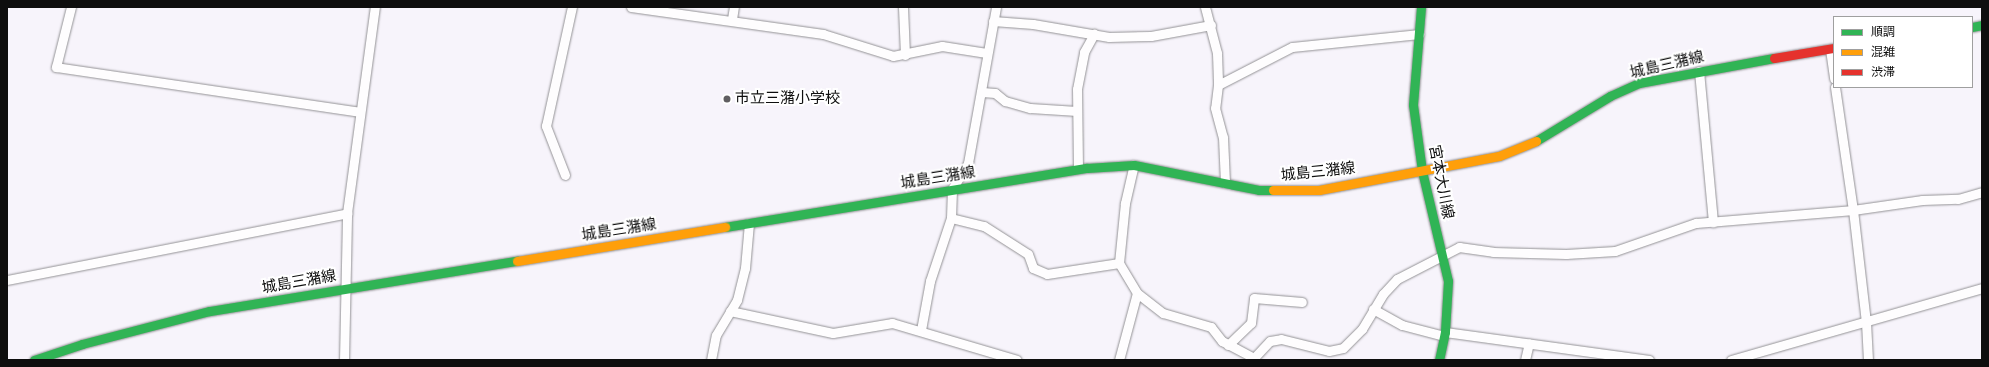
<!DOCTYPE html>
<meta charset="utf-8">
<style>
body{margin:0}
#map{position:relative;width:1989px;height:367px;overflow:hidden;background:#f7f4fb;font-family:Spectral,"Noto Sans JP",serif}
div>[style]{position:absolute}
[style*='--x']{left:calc(var(--x)*1px);top:calc(var(--y)*1px);width:calc(var(--w)*1px);rotate:calc(var(--a)*1deg)}
.roads{filter:drop-shadow(0 0 1px #939295) drop-shadow(0 0 1px #939295)}
.street>*{height:9px;margin:-4.5px;padding:0 4.5px;transform-origin:4.5px;border-radius:4.5px;background:#fefdfe}
.fast>*{height:9px;margin:-4.5px;padding:0 4.5px;transform-origin:4.5px;border-radius:4.5px;background:#30b455}
.slow>*{height:9px;margin:-4.5px;padding:0 4.5px;transform-origin:4.5px;border-radius:4.5px;background:#ff9f0a}
.jam>*{height:9px;margin:-4.5px;padding:0 4.5px;transform-origin:4.5px;border-radius:4.5px;background:#e5322d}
.dots>*{width:11px;height:11px;translate:-50% -50%;box-sizing:border-box;border:2px solid #fff;border-radius:50%}
span{translate:-50% -50%;white-space:nowrap;text-align:center;line-height:1.15;-webkit-text-stroke:4px #fff;paint-order:stroke}
.street-label{font-size:15px;color:#0e0e0e}
.poi-label{font-size:15px;color:#0e0e0e}
.left{translate:0 -50%;text-align:left}
.frame{position:absolute;inset:0;border:8px solid #0e0e0e;pointer-events:none}
.legend{position:absolute;left:1833px;top:16px;width:140px;height:72px;box-sizing:border-box;background:#fff;border:1px solid #9f9f9f;margin:0;padding:5px 7px;list-style:none;font-size:12px;color:#0e0e0e}
.legend li{display:flex;align-items:center;gap:8px;height:20px}
.legend b{width:20px;border:1px solid #9f9f9f}
</style>
<div id="map">
<div class="roads">
<div class="street">
<div style="--x:71;--y:7;--w:62;--a:104"></div>
<div style="--x:56;--y:67;--w:307;--a:8.4"></div>
<div style="--x:631;--y:7;--w:194;--a:8"></div>
<div style="--x:823;--y:34;--w:73;--a:17.4"></div>
<div style="--x:893;--y:56;--w:50;--a:-11.5"></div>
<div style="--x:942;--y:46;--w:45;--a:9"></div>
<div style="--x:903;--y:7;--w:48;--a:87.6"></div>
<div style="--x:1205;--y:7;--w:48;--a:75.4"></div>
<div style="--x:1217;--y:53;--w:32;--a:88"></div>
<div style="--x:1218;--y:85;--w:23;--a:97"></div>
<div style="--x:1215;--y:108;--w:30;--a:75"></div>
<div style="--x:1223;--y:137;--w:46;--a:87.5"></div>
<div style="--x:732;--y:19;--w:12;--a:-81"></div>
<div style="--x:993;--y:21;--w:40;--a:4.3"></div>
<div style="--x:1033;--y:24;--w:77;--a:9.7"></div>
<div style="--x:1109;--y:37;--w:42;--a:-1.4"></div>
<div style="--x:1151;--y:36;--w:61;--a:-10.4"></div>
<div style="--x:1830;--y:49;--w:30;--a:82"></div>
<div style="--x:1699;--y:71;--w:152;--a:84.7"></div>
<div style="--x:1218;--y:85;--w:83;--a:-27.2"></div>
<div style="--x:1292;--y:47;--w:128;--a:-5.8"></div>
<div style="--x:1835;--y:87;--w:124;--a:81.7"></div>
<div style="--x:1853;--y:210;--w:113;--a:83.4"></div>
<div style="--x:1866;--y:322;--w:38;--a:87"></div>
<div style="--x:982;--y:92;--w:13;--a:4"></div>
<div style="--x:995;--y:93;--w:13;--a:39"></div>
<div style="--x:1005;--y:101;--w:26;--a:16"></div>
<div style="--x:1030;--y:108;--w:47;--a:3.7"></div>
<div style="--x:1078;--y:169;--w:80;--a:-90.7"></div>
<div style="--x:1077;--y:89;--w:38;--a:-79"></div>
<div style="--x:1084;--y:52;--w:21;--a:-61"></div>
<div style="--x:565;--y:175;--w:53;--a:-111.2"></div>
<div style="--x:546;--y:126;--w:122;--a:-77.7"></div>
<div style="--x:951;--y:218;--w:34;--a:14"></div>
<div style="--x:984;--y:226;--w:52;--a:32.5"></div>
<div style="--x:1028;--y:254;--w:15;--a:70"></div>
<div style="--x:1033;--y:268;--w:15;--a:23"></div>
<div style="--x:1047;--y:274;--w:73;--a:-8.7"></div>
<div style="--x:1119;--y:263;--w:35;--a:59"></div>
<div style="--x:1137;--y:293;--w:33;--a:38"></div>
<div style="--x:1163;--y:313;--w:50;--a:16.3"></div>
<div style="--x:1211;--y:327;--w:18;--a:52"></div>
<div style="--x:1222;--y:341;--w:36;--a:28"></div>
<div style="--x:1119;--y:263;--w:60;--a:-84.3"></div>
<div style="--x:1125;--y:203;--w:39;--a:-77"></div>
<div style="--x:7;--y:280;--w:347;--a:-11.1"></div>
<div style="--x:1373;--y:309;--w:33;--a:29"></div>
<div style="--x:1402;--y:325;--w:43;--a:14.7"></div>
<div style="--x:730;--y:311;--w:105;--a:12.1"></div>
<div style="--x:833;--y:333;--w:60;--a:-9.6"></div>
<div style="--x:892;--y:323;--w:130;--a:16.5"></div>
<div style="--x:921;--y:330;--w:50;--a:-79.6"></div>
<div style="--x:930;--y:281;--w:66;--a:-71.6"></div>
<div style="--x:951;--y:218;--w:29;--a:-88"></div>
<div style="--x:952;--y:189;--w:31;--a:-58"></div>
<div style="--x:968;--y:163;--w:158;--a:-79.8"></div>
<div style="--x:1445;--y:332;--w:206;--a:7.8"></div>
<div style="--x:1228;--y:345;--w:32;--a:-44"></div>
<div style="--x:1251;--y:323;--w:25;--a:-83"></div>
<div style="--x:1254;--y:298;--w:48;--a:4.8"></div>
<div style="--x:344;--y:360;--w:147;--a:-88.8"></div>
<div style="--x:347;--y:213;--w:208;--a:-82.3"></div>
<div style="--x:711;--y:360;--w:25;--a:-79"></div>
<div style="--x:716;--y:335;--w:41;--a:-59"></div>
<div style="--x:737;--y:300;--w:33;--a:-76"></div>
<div style="--x:745;--y:268;--w:45;--a:-84.9"></div>
<div style="--x:1119;--y:360;--w:69;--a:-75"></div>
<div style="--x:1252;--y:360;--w:26;--a:-47"></div>
<div style="--x:1270;--y:341;--w:11;--a:-10"></div>
<div style="--x:1281;--y:339;--w:49;--a:14"></div>
<div style="--x:1329;--y:351;--w:14;--a:-12"></div>
<div style="--x:1343;--y:348;--w:27;--a:-45"></div>
<div style="--x:1362;--y:329;--w:41;--a:-59"></div>
<div style="--x:1383;--y:294;--w:21;--a:-47"></div>
<div style="--x:1397;--y:279;--w:70;--a:-27.3"></div>
<div style="--x:1459;--y:247;--w:34;--a:8"></div>
<div style="--x:1493;--y:252;--w:73;--a:1.6"></div>
<div style="--x:1566;--y:254;--w:49;--a:-3.5"></div>
<div style="--x:1615;--y:251;--w:86;--a:-19.1"></div>
<div style="--x:1696;--y:223;--w:158;--a:-4.7"></div>
<div style="--x:1853;--y:210;--w:70;--a:-8.2"></div>
<div style="--x:1922;--y:200;--w:36;--a:-2"></div>
<div style="--x:1958;--y:199;--w:25;--a:-16"></div>
<div style="--x:1525;--y:360;--w:17;--a:-77"></div>
<div style="--x:1731;--y:360;--w:261;--a:-16"></div>
</div>
<div class="fast">
<div style="--x:1421;--y:7;--w:98;--a:94.7"></div>
<div style="--x:1413;--y:105;--w:67;--a:82.2"></div>
<div style="--x:1422;--y:171;--w:113;--a:76.7"></div>
<div style="--x:1448;--y:281;--w:51;--a:93.4"></div>
<div style="--x:1445;--y:332;--w:29;--a:102"></div>
<div style="--x:1972;--y:27;--w:10;--a:-11"></div>
<div style="--x:1536;--y:141;--w:87;--a:-31.3"></div>
<div style="--x:1610;--y:96;--w:32;--a:-24"></div>
<div style="--x:1639;--y:83;--w:137;--a:-10.5"></div>
<div style="--x:725;--y:227;--w:367;--a:-9.3"></div>
<div style="--x:1087;--y:168;--w:47;--a:-3.7"></div>
<div style="--x:1134;--y:165;--w:127;--a:11.3"></div>
<div style="--x:1259;--y:190;--w:14;--a:0"></div>
<div style="--x:34;--y:360;--w:51;--a:-18.4"></div>
<div style="--x:82;--y:344;--w:132;--a:-14.5"></div>
<div style="--x:210;--y:311;--w:311;--a:-9.3"></div>
</div>
<div class="slow">
<div style="--x:1273;--y:190;--w:46;--a:0"></div>
<div style="--x:1319;--y:190;--w:183;--a:-10.7"></div>
<div style="--x:1499;--y:156;--w:40;--a:-22"></div>
<div style="--x:517;--y:261;--w:211;--a:-9.3"></div>
</div>
<div class="jam">
<div style="--x:1774;--y:58;--w:61;--a:-9.5"></div>
</div>
</div>
<div class="dots">
<div style="left:727px;top:99px;background:#605e61"></div>
</div>
<div class="street-label">
<span style="left:1667px;top:65px;rotate:-13deg">城島三潴線</span>
<span style="left:1318px;top:172px;rotate:-6deg">城島三潴線</span>
<span style="left:938px;top:178px;rotate:-9deg">城島三潴線</span>
<span style="left:1441px;top:182px;rotate:79deg">宮本大川線</span>
<span style="left:619px;top:230px;rotate:-9deg">城島三潴線</span>
<span style="left:299px;top:282px;rotate:-10deg">城島三潴線</span>
</div>
<div class="poi-label">
<span class="left" style="left:735px;top:99px">市立三潴小学校</span>
</div>
<div class="frame"></div>
<ul class="legend">
<li><b style="height:5px;background:#30b455"></b>順調</li>
<li><b style="height:5px;background:#ff9f0a"></b>混雑</li>
<li><b style="height:5px;background:#e5322d"></b>渋滞</li>
</ul>
</div>
